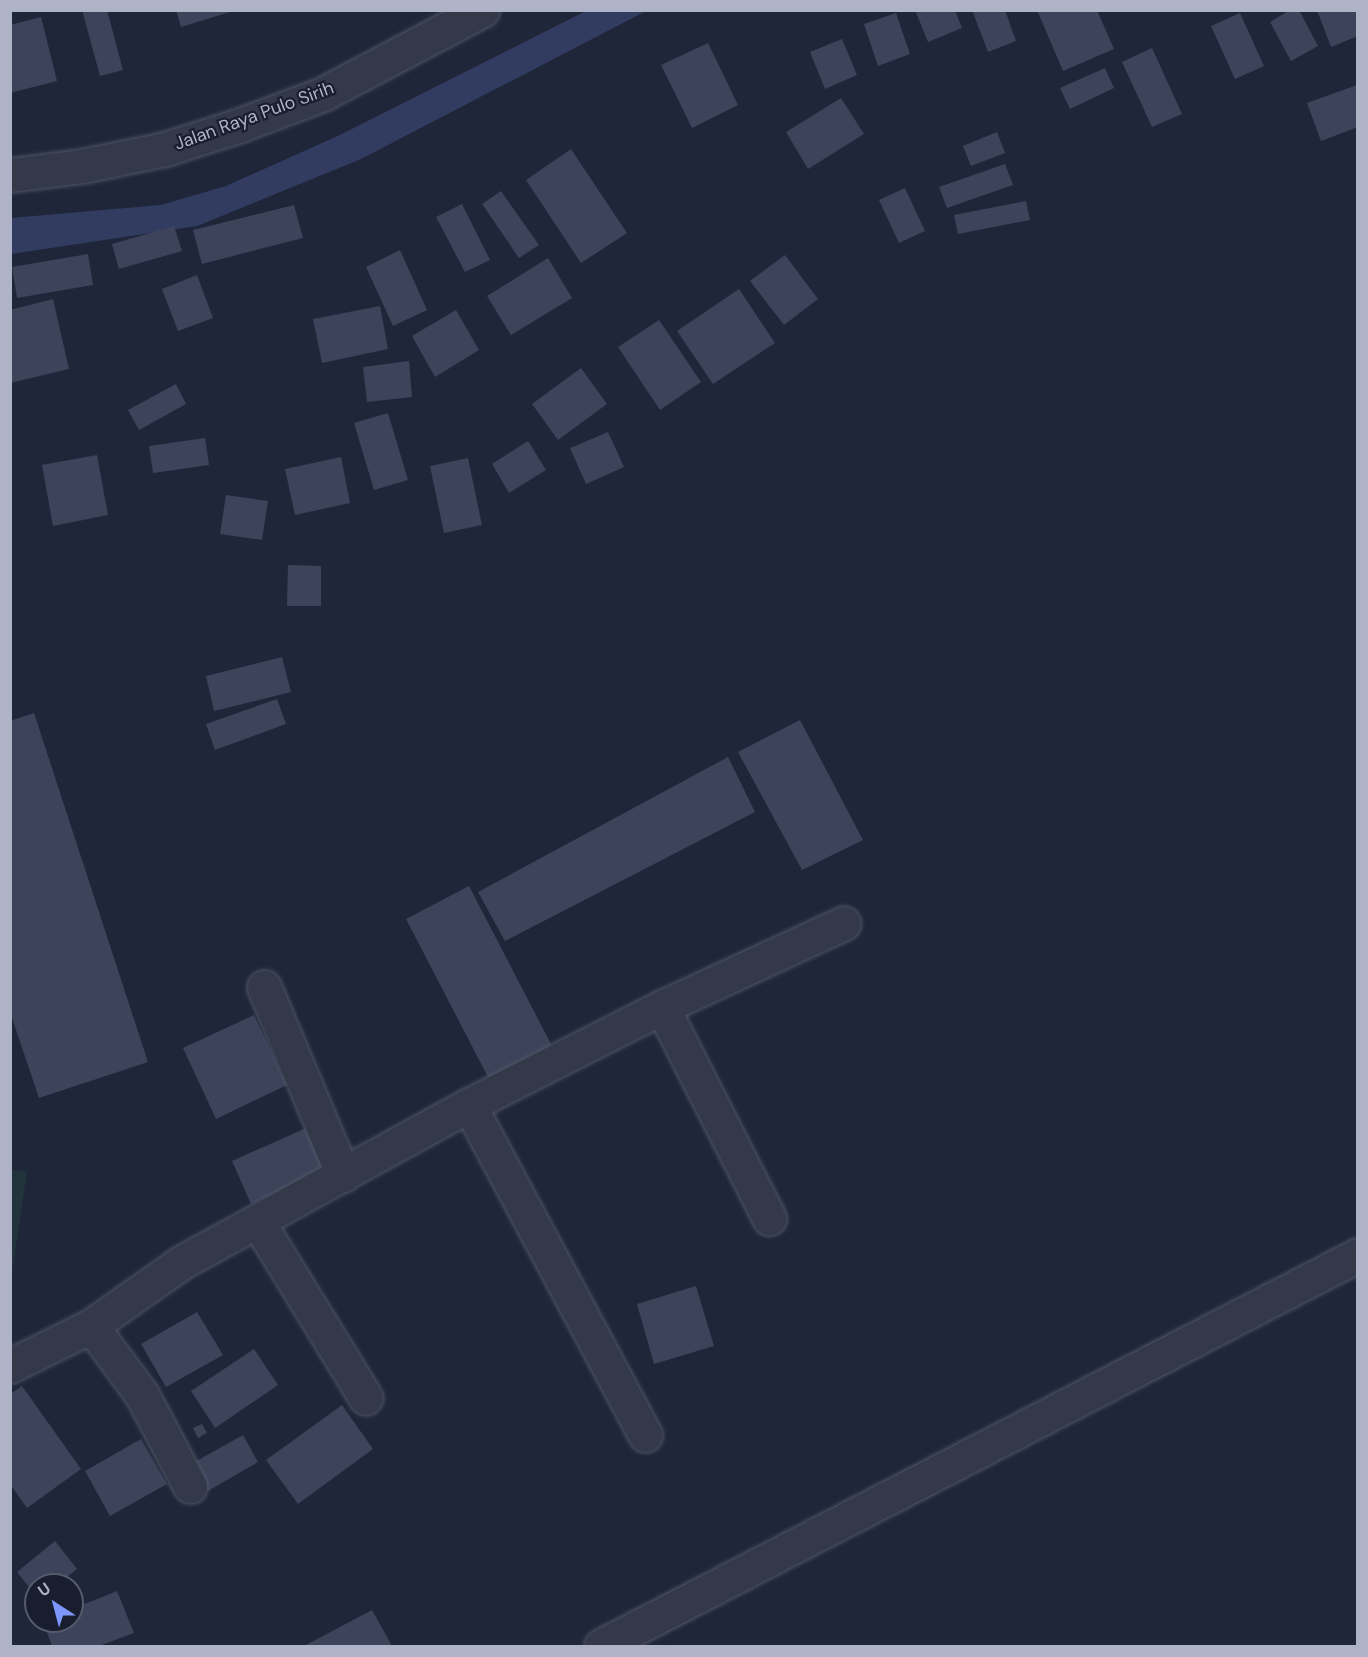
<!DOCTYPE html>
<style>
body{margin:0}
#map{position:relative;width:1368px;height:1657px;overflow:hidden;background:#20263a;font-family:"DM Sans",sans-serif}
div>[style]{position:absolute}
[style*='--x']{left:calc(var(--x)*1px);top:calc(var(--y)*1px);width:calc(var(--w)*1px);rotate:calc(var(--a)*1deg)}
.green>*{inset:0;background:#22343b}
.water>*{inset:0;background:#313c60}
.building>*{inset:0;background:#3c435a}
.roads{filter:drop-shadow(0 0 2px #4e5365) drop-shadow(0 0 2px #4e5365)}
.minor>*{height:33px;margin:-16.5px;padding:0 16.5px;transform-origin:16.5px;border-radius:16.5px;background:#34394a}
span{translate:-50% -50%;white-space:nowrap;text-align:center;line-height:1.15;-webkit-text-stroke:4.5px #191e2f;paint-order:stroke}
.street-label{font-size:18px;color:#aeb3c7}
.frame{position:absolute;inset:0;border:12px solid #aeb3c7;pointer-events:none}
.north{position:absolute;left:24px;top:1573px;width:60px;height:60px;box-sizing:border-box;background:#191e2f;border:2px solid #555a6c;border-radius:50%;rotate:324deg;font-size:16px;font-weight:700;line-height:24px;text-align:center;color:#aeb3c7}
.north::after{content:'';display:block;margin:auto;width:21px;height:27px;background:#7d97fd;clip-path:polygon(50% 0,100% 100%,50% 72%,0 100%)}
</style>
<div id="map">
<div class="green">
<div style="clip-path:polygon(11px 1170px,27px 1172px,11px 1279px,10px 1170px)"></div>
</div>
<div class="water">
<div style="clip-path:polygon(586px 11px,646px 11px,361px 159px,197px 226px,11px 254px,11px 218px,161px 205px,226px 186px,340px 135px)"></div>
</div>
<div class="building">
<div style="clip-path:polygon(82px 10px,107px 10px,123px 70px,100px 76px)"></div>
<div style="clip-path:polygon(176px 10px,233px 10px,233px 11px,181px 27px)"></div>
<div style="clip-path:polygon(915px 10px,955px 10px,962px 28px,928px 42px)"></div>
<div style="clip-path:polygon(972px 10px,1005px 10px,1016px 41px,988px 52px)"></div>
<div style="clip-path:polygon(1037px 10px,1097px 10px,1114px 49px,1063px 71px)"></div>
<div style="clip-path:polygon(1290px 10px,1299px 10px,1318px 46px,1291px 61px,1270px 22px)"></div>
<div style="clip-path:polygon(1317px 10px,1358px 10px,1358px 36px,1331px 47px)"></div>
<div style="clip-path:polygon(896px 13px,910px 54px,878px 66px,864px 24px)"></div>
<div style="clip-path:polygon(1240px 13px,1264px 66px,1235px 79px,1211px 26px)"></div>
<div style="clip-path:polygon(41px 17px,57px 81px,10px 93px,10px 25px)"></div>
<div style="clip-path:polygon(842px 39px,857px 75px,825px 89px,810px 52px)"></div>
<div style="clip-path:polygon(708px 43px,738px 105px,692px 128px,661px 65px)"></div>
<div style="clip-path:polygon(1152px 48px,1182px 114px,1152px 127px,1122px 62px)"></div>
<div style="clip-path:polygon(1105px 68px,1114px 88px,1070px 109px,1060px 88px)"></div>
<div style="clip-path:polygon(1357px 85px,1358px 127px,1321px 141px,1307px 103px)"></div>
<div style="clip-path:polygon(841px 98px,864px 134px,808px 169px,786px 132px)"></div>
<div style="clip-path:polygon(997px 132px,1005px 153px,971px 166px,963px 146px)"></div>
<div style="clip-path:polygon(571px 149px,627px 233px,581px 263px,526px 180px)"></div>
<div style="clip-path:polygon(1005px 164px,1013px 185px,947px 208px,939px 187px)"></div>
<div style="clip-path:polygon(905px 188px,925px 231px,899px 243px,879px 200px)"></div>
<div style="clip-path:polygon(501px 191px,539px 245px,519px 258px,482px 204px)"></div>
<div style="clip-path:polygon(1026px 201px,1030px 220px,958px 234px,954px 215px)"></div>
<div style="clip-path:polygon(462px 204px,490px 260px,465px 272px,436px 217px)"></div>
<div style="clip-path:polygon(294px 205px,303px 238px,202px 264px,193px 230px)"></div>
<div style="clip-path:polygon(174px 226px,182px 251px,119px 269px,112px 244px)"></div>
<div style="clip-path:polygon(400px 250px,427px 310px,393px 326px,366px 267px)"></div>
<div style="clip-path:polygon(88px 254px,93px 285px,17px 298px,12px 267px)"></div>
<div style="clip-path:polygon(785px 255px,818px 299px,784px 325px,750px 281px)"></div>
<div style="clip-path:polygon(548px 258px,572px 298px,511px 335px,487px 296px)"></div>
<div style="clip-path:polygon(197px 275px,213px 318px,178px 331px,162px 289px)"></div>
<div style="clip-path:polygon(739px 289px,775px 343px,713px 384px,677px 331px)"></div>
<div style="clip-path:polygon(53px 299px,69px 369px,10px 383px,10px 310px)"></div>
<div style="clip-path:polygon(380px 306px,388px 349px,322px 363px,313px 319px)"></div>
<div style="clip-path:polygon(456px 310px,479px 350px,435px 377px,412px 336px)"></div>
<div style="clip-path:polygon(659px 320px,701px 382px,660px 410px,618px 347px)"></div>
<div style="clip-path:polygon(409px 361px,412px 397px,367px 402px,363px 367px)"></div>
<div style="clip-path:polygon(581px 368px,607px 404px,558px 440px,532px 404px)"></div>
<div style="clip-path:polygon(176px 384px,186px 404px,139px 430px,128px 410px)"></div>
<div style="clip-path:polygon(388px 413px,408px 480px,374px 490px,354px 423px)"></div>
<div style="clip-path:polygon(608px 432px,624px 467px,586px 484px,570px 448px)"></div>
<div style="clip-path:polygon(205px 438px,209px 465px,153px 473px,149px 446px)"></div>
<div style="clip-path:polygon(528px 441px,546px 470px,509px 493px,492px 464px)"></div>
<div style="clip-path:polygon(97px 455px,108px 515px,53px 526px,42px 465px)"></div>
<div style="clip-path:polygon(341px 457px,350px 503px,295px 515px,285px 469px)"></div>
<div style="clip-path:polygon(468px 458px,482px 525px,444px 533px,430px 466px)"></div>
<div style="clip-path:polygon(226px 495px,268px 501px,262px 540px,220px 534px)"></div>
<div style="clip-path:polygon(288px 565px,321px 566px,321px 606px,287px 606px)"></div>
<div style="clip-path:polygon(282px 657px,291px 692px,214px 711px,206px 676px)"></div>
<div style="clip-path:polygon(277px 699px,286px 724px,215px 750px,206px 724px)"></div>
<div style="clip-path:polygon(34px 713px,148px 1062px,39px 1098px,10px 1012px,10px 721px)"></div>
<div style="clip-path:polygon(800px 720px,863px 840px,802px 870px,738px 752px)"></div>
<div style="clip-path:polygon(728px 757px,755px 812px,505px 941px,478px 892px)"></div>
<div style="clip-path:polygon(469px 886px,552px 1046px,489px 1079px,406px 919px)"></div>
<div style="clip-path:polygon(254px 1015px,287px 1085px,216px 1119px,183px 1048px)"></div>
<div style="clip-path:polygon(306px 1128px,326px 1170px,251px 1204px,232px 1161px)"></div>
<div style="clip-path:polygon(696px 1286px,714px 1346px,654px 1364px,637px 1304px)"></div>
<div style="clip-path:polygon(197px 1312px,223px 1355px,166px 1387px,141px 1344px)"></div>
<div style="clip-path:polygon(254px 1349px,278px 1385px,215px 1428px,191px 1391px)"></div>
<div style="clip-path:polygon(22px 1386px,81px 1469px,27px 1508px,10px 1484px,10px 1394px)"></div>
<div style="clip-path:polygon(342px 1405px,373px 1449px,298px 1504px,266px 1460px)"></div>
<div style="clip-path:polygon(202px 1424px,207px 1433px,198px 1438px,193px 1428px)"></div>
<div style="clip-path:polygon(243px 1435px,258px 1462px,208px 1491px,193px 1463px)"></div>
<div style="clip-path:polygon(141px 1439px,167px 1484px,110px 1516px,85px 1471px)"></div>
<div style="clip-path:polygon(55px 1541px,77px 1569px,57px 1585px,36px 1585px,36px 1596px,17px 1572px)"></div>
<div style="clip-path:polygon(117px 1591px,134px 1633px,99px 1646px,52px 1646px,43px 1621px,72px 1621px,72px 1609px)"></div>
<div style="clip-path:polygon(372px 1610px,392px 1646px,304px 1646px)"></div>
</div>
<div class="roads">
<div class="minor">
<div style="--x:10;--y:175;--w:73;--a:-7.1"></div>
<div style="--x:82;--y:166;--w:85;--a:-11.6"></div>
<div style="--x:165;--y:149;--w:79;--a:-17.7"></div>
<div style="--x:240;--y:125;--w:89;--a:-20.5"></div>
<div style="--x:323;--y:94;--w:180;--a:-27.8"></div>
<div style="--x:264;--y:987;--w:204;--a:67.2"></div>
<div style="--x:662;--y:1007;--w:237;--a:63.1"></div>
<div style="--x:469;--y:1105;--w:374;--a:61.9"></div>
<div style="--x:258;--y:1222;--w:206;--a:58.5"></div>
<div style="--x:91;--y:1326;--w:86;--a:53.5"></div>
<div style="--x:142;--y:1395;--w:103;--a:62.2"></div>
<div style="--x:10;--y:1366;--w:90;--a:-26.3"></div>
<div style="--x:91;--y:1326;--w:111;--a:-35.1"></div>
<div style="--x:182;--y:1262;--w:327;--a:-28.7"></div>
<div style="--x:469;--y:1105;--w:216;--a:-26.9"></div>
<div style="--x:662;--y:1007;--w:200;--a:-24.8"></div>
<div style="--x:601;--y:1646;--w:852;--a:-27.32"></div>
</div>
</div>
<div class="street-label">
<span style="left:254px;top:116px;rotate:-20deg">Jalan Raya Pulo Sirih</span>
</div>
<div class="frame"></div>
<div class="north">U</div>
</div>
